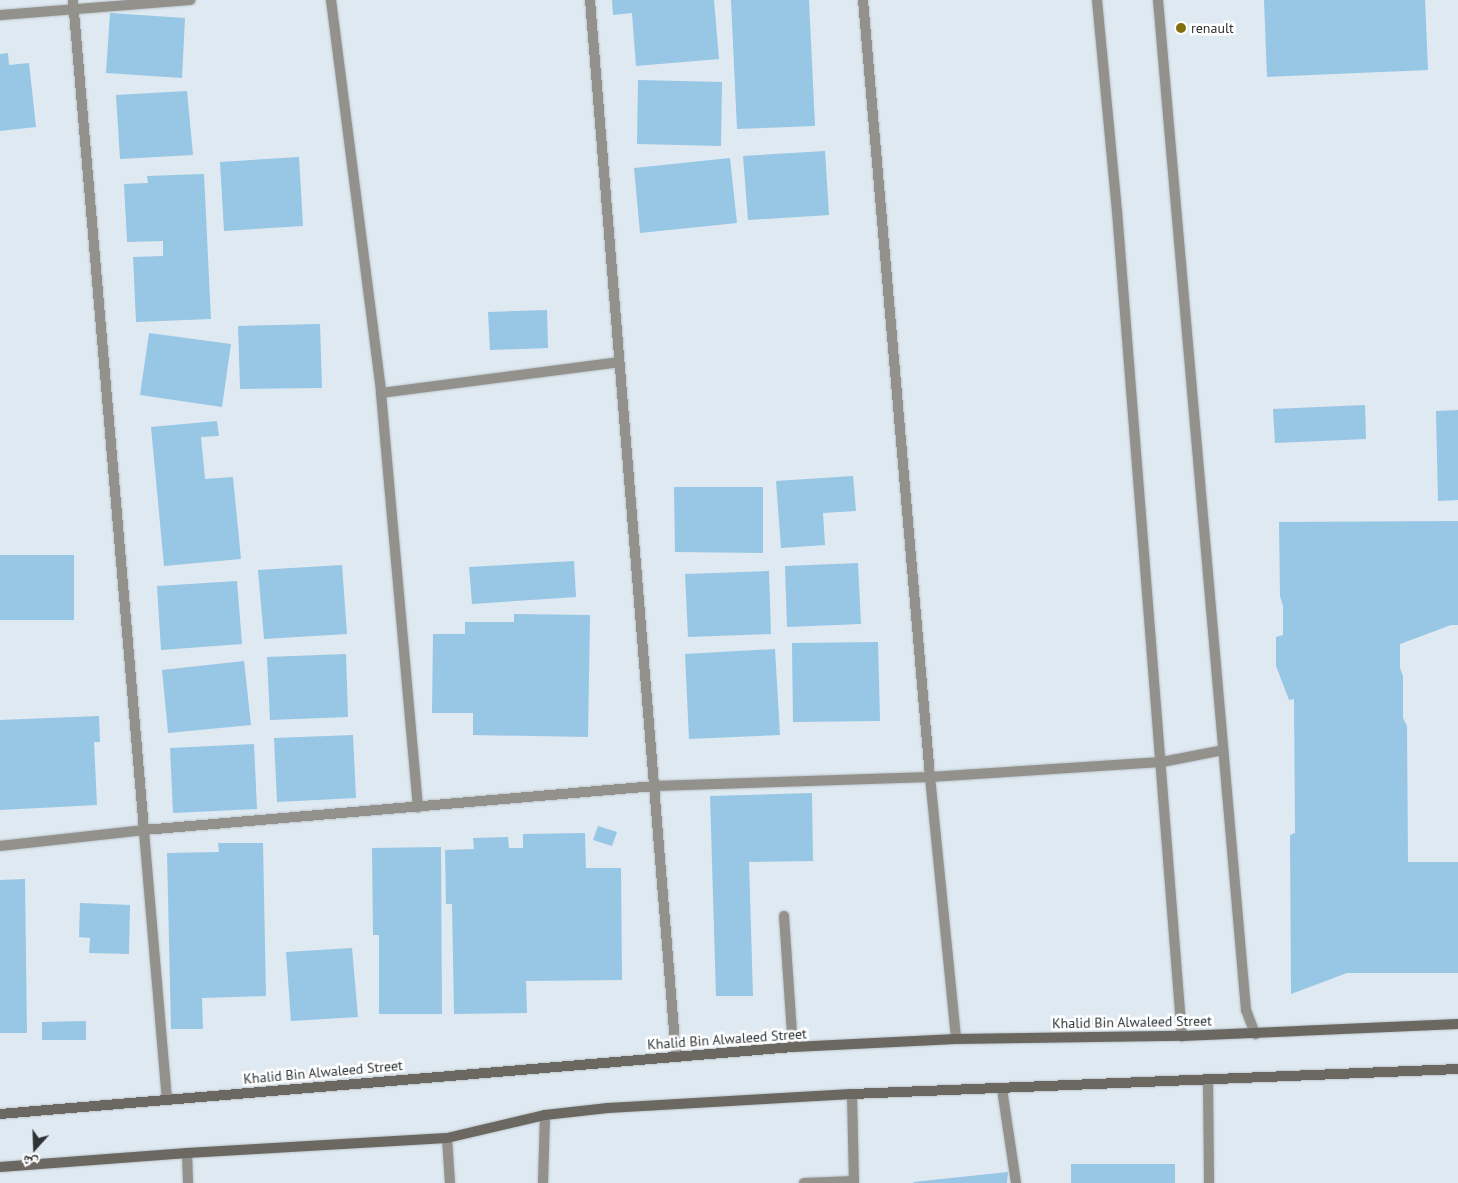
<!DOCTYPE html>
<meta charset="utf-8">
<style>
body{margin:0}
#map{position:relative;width:1458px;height:1183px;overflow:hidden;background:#dfe9f1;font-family:"PT Sans","Noto Naskh Arabic",sans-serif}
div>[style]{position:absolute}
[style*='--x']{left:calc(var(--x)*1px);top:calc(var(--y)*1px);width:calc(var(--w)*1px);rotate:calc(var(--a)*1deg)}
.building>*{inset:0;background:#98c6e5}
.roads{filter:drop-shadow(0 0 1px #bcc5cc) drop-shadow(0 0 1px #bcc5cc)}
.lane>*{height:10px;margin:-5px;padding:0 5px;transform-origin:5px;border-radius:5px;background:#92918c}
.street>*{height:10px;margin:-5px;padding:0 5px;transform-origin:5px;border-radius:5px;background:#92918c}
.secondary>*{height:10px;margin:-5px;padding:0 5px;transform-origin:5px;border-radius:5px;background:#6a6861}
.dots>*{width:14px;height:14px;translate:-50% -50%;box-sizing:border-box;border:2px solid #fff;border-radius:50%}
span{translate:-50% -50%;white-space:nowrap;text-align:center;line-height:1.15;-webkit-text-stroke:5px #fff;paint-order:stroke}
.poi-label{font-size:14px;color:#2f3336}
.left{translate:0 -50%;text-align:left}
.street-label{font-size:14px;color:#2f3336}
.north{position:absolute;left:10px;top:1123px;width:50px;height:50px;-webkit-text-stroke:4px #fff;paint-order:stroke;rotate:200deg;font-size:14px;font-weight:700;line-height:20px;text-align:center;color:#2f3336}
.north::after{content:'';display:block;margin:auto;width:18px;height:22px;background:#2f3336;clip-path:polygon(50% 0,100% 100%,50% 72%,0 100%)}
</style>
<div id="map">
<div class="building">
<div style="clip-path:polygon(612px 0,714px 0,719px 59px,636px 66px,632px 13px,613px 15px)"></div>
<div style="clip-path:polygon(731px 0,809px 0,815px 126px,737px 129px)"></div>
<div style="clip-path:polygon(1264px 0,1425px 0,1428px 70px,1267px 77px)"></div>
<div style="clip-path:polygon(110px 13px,185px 18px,182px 78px,106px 73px)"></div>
<div style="clip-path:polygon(8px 53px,9px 65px,29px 63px,36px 127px,0 131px,0 54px)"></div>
<div style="clip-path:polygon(638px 80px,722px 82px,721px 146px,637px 144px)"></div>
<div style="clip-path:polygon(187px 91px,193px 155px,120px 159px,116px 95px)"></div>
<div style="clip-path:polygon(825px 151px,829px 215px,748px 220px,743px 156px)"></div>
<div style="clip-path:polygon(299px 157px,303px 226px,224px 231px,220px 162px)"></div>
<div style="clip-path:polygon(730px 158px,737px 223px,640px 233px,634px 168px)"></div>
<div style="clip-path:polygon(204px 174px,211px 319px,136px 322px,133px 257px,163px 256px,163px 241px,127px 242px,124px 184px,148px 183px,147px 176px)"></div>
<div style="clip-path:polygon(547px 310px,548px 348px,490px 350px,488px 312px)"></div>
<div style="clip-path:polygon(320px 324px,322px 388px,240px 389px,238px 326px)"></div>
<div style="clip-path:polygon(149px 333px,231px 344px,222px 407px,140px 395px)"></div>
<div style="clip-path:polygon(1365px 405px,1366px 439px,1275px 443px,1273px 409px)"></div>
<div style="clip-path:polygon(1458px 410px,1458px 500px,1438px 501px,1436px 411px)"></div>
<div style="clip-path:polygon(217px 421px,219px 436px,201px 437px,205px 479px,233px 477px,241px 559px,164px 566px,151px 427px)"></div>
<div style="clip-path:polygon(853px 476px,856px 511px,823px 513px,825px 545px,781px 548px,776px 481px)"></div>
<div style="clip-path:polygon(674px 487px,763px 487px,763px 553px,675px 552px)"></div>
<div style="clip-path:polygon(1458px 521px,1458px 625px,1451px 625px,1400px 644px,1400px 668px,1403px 676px,1403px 718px,1407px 726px,1408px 862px,1458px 862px,1458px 973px,1347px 973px,1291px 994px,1290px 835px,1295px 833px,1294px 699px,1289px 700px,1276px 666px,1276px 637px,1283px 635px,1283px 606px,1280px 596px,1279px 522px)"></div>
<div style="clip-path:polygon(0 555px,74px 555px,74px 620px,0 620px)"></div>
<div style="clip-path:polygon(574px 561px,576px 597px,472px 604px,469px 567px)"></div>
<div style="clip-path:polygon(858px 563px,861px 624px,787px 627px,785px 566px)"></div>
<div style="clip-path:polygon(342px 565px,347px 634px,264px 639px,258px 570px)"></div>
<div style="clip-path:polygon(769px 571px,771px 634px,688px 637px,685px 574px)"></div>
<div style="clip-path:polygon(237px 581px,242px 644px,161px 650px,157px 586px)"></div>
<div style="clip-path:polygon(514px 614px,590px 615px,588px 737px,473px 735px,473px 713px,432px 713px,433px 634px,465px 634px,465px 622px,514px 622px)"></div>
<div style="clip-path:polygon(878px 642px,880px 721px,793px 722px,792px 643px)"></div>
<div style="clip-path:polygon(775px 649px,780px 735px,689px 739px,685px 654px)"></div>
<div style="clip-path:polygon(346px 654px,348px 717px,270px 720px,267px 657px)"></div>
<div style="clip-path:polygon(244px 661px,251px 725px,168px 733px,162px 670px)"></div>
<div style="clip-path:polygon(99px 716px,100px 742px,94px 742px,97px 805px,0 810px,0 720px)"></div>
<div style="clip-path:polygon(353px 735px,356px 798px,277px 802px,274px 738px)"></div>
<div style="clip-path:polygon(254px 744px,257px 809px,173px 813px,170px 748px)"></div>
<div style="clip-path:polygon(812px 793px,813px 861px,749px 862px,753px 996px,716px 996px,710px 796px)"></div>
<div style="clip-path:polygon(598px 826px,617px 832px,612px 846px,593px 840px)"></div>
<div style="clip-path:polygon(585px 833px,586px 868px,621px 868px,622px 980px,526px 981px,527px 1013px,454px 1014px,452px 904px,446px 904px,445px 850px,474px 849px,473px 838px,508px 837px,509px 848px,523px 848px,523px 834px)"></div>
<div style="clip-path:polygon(218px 843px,263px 843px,266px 996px,202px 998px,203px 1029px,171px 1029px,167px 853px,219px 852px)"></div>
<div style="clip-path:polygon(441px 847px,442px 1014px,379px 1014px,379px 935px,373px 935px,372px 848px)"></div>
<div style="clip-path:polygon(25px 879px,27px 1033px,0 1033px,0 880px)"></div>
<div style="clip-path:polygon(80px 903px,130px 905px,129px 954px,89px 953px,90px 938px,79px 937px)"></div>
<div style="clip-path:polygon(352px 948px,358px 1017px,291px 1021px,286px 952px)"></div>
<div style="clip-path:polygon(86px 1021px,86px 1040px,42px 1040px,42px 1022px)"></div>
<div style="clip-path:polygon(1071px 1164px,1175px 1164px,1175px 1183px,1071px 1183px)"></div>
<div style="clip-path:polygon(1008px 1172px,1007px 1183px,914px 1183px,913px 1182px)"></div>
</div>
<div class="roads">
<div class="lane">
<div style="--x:784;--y:916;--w:131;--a:86.1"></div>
<div style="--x:1208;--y:1080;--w:103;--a:89.4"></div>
<div style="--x:1002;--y:1089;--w:95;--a:81.5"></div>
<div style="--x:447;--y:1138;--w:45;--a:86.2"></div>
<div style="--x:543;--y:1183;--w:68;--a:-88.3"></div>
<div style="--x:804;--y:1183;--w:50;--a:-2.3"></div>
</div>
<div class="street">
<div style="--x:331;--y:0;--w:396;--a:82.7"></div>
<div style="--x:381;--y:393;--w:416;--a:84.9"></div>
<div style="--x:590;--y:0;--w:1059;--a:85.34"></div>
<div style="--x:863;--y:0;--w:780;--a:85.07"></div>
<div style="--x:930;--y:777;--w:263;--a:84.3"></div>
<div style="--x:1097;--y:0;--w:212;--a:84.6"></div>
<div style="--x:1117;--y:211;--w:828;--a:85.5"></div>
<div style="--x:1158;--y:0;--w:1014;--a:85.02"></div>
<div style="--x:1246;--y:1010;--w:26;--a:69"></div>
<div style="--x:0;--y:15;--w:191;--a:-4.5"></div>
<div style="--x:381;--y:393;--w:240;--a:-7.4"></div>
<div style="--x:0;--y:846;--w:145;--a:-6.3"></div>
<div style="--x:144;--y:830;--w:833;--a:-94.89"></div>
<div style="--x:852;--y:1094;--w:89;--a:88.7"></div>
<div style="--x:167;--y:1100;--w:271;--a:-94.9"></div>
<div style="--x:144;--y:830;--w:513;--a:-4.92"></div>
<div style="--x:655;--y:786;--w:275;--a:-1.9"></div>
<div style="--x:930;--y:777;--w:232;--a:-3.7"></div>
<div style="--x:1162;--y:762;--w:62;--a:-11.1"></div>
<div style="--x:187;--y:1153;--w:30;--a:88"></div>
</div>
<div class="secondary">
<div style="--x:0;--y:1114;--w:796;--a:-4.83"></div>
<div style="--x:793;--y:1047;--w:163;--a:-2.8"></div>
<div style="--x:956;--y:1039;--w:226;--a:-0.8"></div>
<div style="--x:1182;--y:1036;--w:276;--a:-2.5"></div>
<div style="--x:0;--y:1167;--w:188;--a:-4.3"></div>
<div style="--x:187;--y:1153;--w:260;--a:-3.3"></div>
<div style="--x:447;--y:1138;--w:101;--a:-13.2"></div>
<div style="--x:545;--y:1115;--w:63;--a:-6.3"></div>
<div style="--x:608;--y:1108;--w:244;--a:-3.3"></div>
<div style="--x:852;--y:1094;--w:607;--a:-2.36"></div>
</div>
</div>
<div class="dots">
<div style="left:1181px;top:28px;background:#846f0d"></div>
</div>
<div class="poi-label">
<span class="left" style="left:1191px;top:28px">renault</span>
</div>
<div class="street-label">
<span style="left:1132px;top:1022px;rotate:-1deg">Khalid Bin Alwaleed Street</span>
<span style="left:727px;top:1039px;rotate:-4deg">Khalid Bin Alwaleed Street</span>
<span style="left:323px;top:1072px;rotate:-5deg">Khalid Bin Alwaleed Street</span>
</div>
<div class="north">ش</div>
</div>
